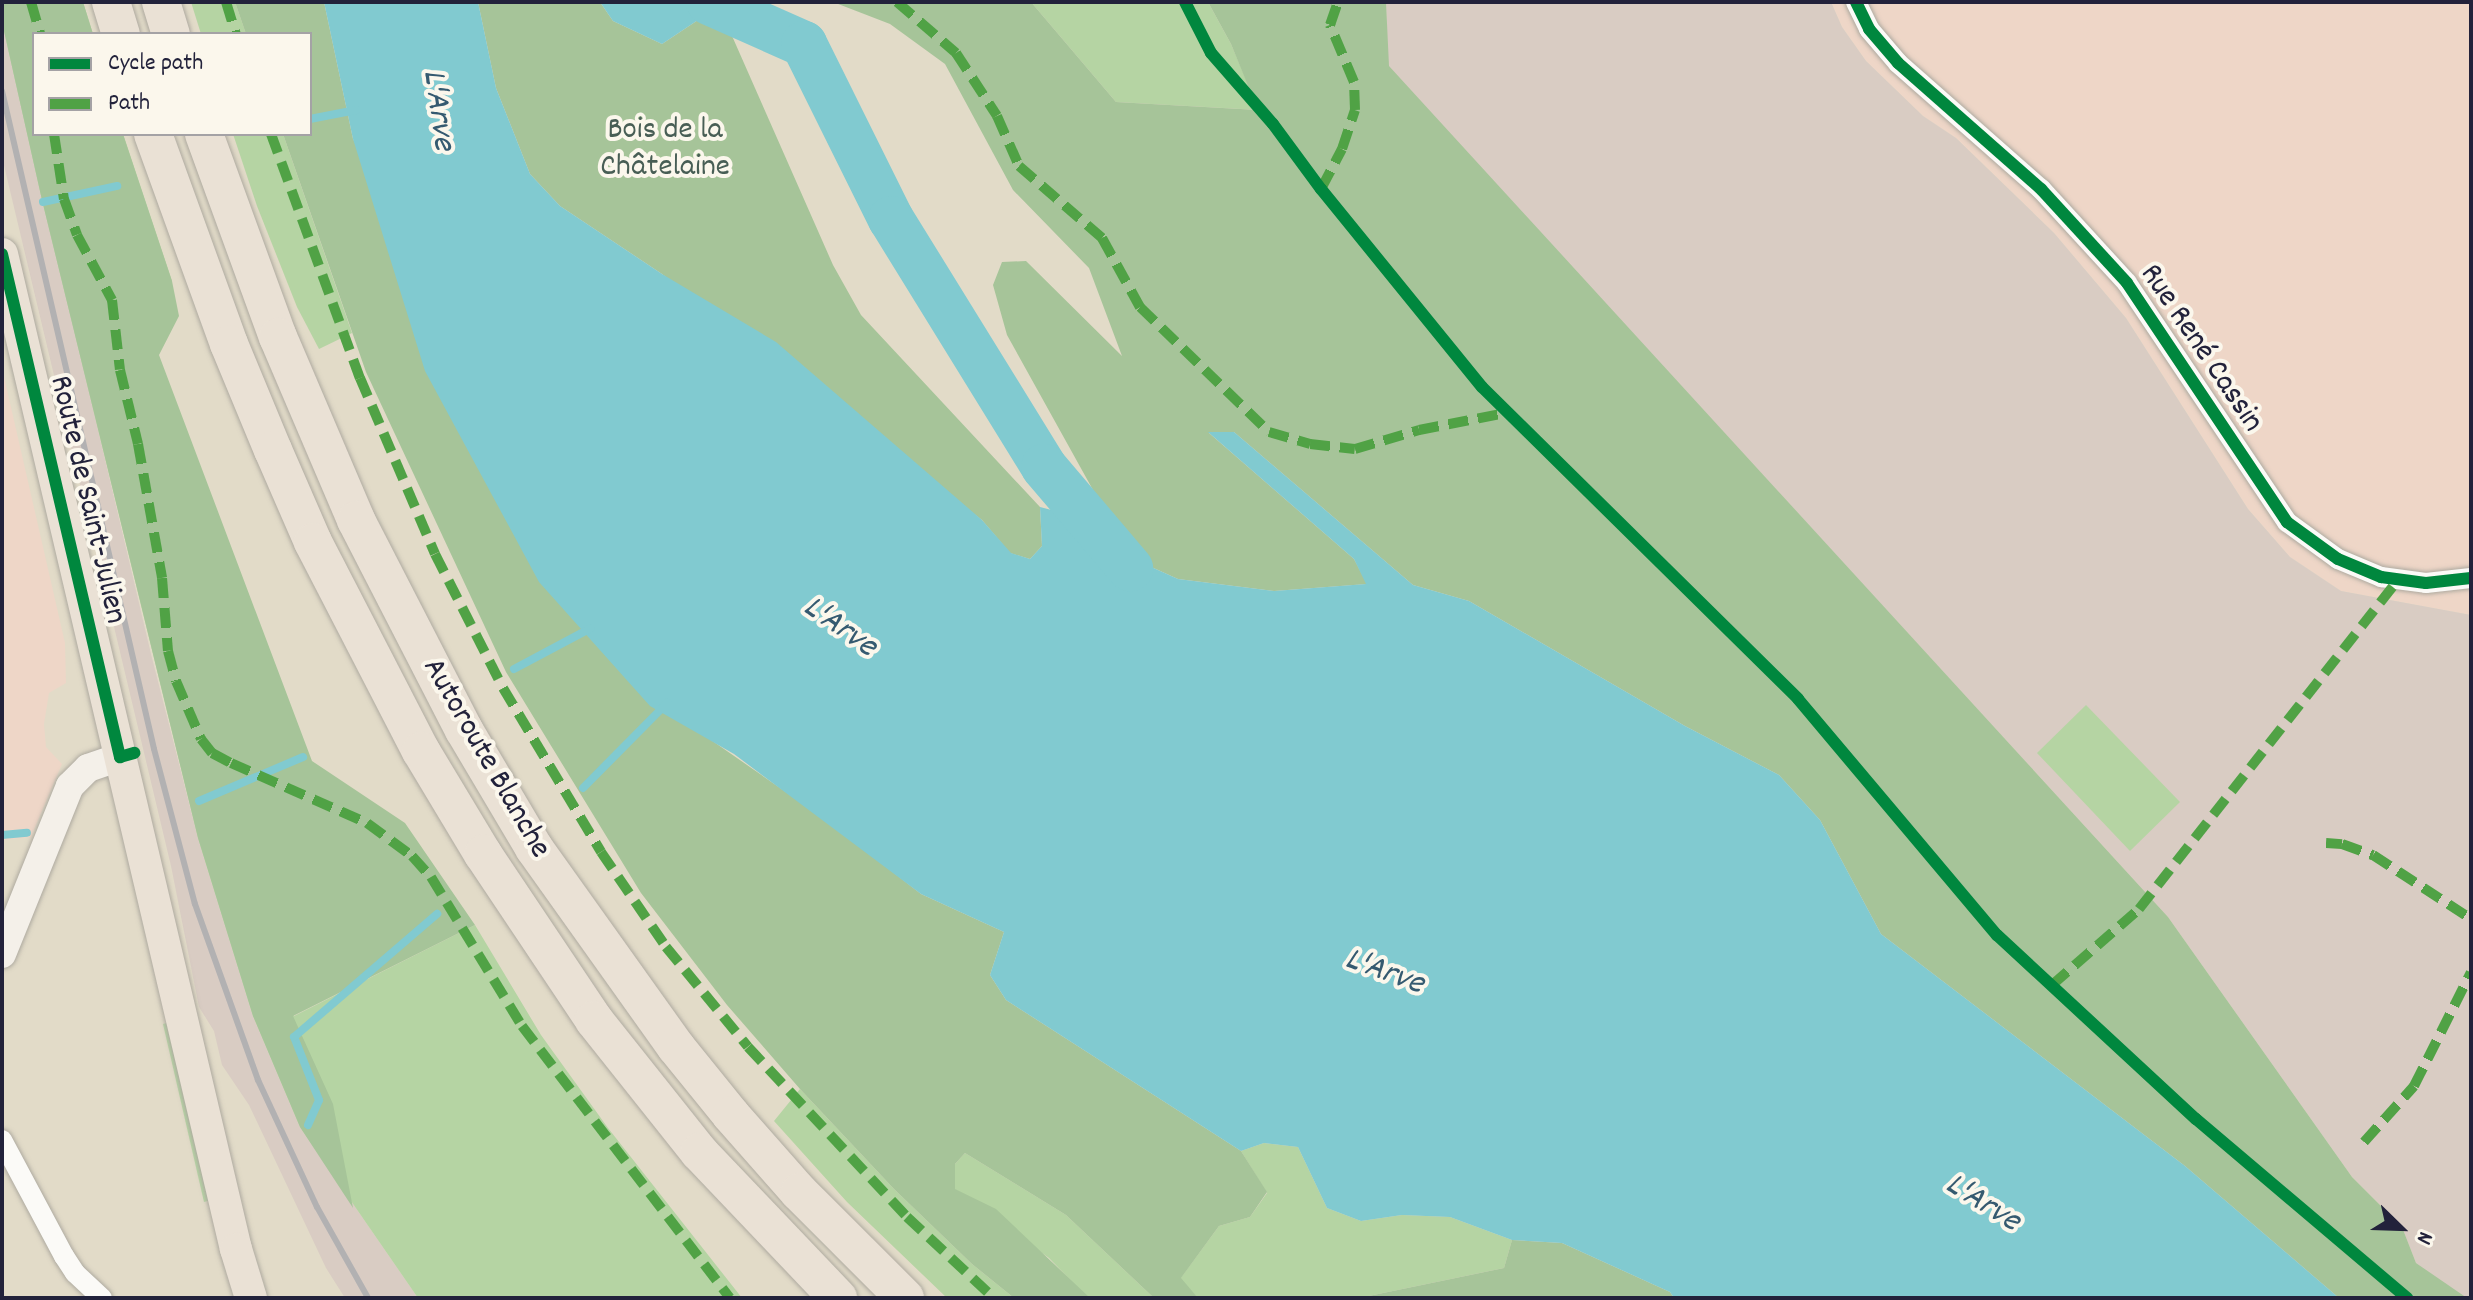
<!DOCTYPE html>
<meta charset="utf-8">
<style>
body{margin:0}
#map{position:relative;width:2473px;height:1300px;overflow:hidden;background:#e2dbc8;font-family:Dekko,sans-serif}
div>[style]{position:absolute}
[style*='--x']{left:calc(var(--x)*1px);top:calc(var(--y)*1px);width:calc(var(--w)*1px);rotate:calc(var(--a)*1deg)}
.built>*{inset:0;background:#eed6c7}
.industrial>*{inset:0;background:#d9ccc3}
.green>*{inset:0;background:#b5d4a3}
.forest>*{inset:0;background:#a6c499}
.water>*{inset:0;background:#81cad0}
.stream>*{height:8px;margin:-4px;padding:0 4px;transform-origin:4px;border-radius:4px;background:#81cad0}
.river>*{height:46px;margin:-23px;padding:0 23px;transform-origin:23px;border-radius:23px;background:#81cad0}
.roads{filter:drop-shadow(0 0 2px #aeaaa0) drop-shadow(0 0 2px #aeaaa0)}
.street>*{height:20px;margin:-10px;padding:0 10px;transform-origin:10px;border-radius:10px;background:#fbfaf7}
.secondary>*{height:28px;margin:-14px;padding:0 14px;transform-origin:14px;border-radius:14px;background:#f4f0e9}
.primary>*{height:32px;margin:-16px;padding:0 16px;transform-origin:16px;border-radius:16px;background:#eae1d5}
.highway>*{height:38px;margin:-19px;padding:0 19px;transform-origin:19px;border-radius:19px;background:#eae1d5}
.rail>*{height:6px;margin:-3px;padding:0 3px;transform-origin:3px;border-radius:3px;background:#b2b1b2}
.quiet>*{height:10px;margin-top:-5px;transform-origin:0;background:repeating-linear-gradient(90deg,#50a245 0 20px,transparent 0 30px)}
.cycleway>*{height:12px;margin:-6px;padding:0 6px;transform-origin:6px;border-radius:6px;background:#00873e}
span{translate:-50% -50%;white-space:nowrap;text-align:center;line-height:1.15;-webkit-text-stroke:8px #fbf7ec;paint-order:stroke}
.park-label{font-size:32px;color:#485e55}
.street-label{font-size:32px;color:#22223b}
.water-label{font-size:34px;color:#355a70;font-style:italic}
.frame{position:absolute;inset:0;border:4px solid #22223b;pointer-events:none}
.legend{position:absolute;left:32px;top:32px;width:280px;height:104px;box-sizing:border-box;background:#fbf7ec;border:2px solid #a4a2a5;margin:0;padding:10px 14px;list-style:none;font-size:24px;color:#22223b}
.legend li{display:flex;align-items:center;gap:16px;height:40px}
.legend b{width:40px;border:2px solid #a4a2a5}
.north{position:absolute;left:2361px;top:1188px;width:80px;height:80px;-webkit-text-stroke:6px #fbf7ec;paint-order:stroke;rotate:113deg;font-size:22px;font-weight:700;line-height:32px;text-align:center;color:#22223b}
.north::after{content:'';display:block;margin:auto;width:28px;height:36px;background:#22223b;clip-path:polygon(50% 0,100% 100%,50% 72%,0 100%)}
</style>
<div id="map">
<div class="built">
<div style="clip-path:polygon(1831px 2px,2471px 2px,2471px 615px,2341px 591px,2290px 557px,2248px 509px,2126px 318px,2054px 233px,1956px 138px,1923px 116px,1866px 61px,1842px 27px)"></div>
<div style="clip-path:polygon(2px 368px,65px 643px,66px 683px,49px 693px,44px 724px,46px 747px,62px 764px,31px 837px,2px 840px)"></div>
</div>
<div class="industrial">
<div style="clip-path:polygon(1386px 2px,1831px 2px,1842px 27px,1866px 61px,1923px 116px,1956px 138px,2054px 233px,2126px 318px,2248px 509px,2290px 557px,2341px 591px,2471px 615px,2471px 1298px,2460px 1295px,2416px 1263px,2402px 1227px,2352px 1177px,2168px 917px,1388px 66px)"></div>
<div style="clip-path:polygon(2px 22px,151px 654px,198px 838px,253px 1016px,300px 1127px,418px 1298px,345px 1298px,326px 1268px,249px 1105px,222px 1065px,214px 1031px,199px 1007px,171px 866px,2px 157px)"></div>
</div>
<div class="green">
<div style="clip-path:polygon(2px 2px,83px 2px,93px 34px,34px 34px,34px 134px,123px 134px,172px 281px,125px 344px,294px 1016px,475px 925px,541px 1035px,608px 1128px,742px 1298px,418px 1298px,300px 1127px,253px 1016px,198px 838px,42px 200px,2px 22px)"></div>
<div style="clip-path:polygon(191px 2px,235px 2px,246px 34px,201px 34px)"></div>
<div style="clip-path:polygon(1031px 2px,1208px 2px,1231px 44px,1259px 110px,1116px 102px)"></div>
<div style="clip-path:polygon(233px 134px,283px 134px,352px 333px,319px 349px,297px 307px,257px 206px)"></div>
<div style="clip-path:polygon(2086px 705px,2180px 802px,2130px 851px,2037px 753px)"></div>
<div style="clip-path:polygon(170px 1022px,211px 1200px,204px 1202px,163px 1024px)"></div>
<div style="clip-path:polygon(800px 1089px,894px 1189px,972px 1264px,1014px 1298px,947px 1298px,847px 1202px,774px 1121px)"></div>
<div style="clip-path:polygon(1264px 1143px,1298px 1147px,1327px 1208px,1361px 1221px,1402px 1215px,1450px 1217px,1512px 1240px,1504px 1268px,1359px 1298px,1198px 1298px,1180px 1279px,1219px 1226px,1250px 1217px,1267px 1193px,1241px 1151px)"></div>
<div style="clip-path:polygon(965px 1153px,1066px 1215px,1154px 1298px,1087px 1297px,1049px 1258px,954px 1189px,955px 1164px)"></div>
</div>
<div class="forest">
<div style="clip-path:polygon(2px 2px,83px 2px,93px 34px,34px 34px,34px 134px,123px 134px,172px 281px,179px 316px,159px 355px,312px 761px,405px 823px,475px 925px,293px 1016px,333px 1104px,353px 1208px,300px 1127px,253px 1016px,198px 838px,42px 200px,2px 22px)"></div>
<div style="clip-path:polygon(235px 2px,324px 2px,353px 139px,701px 733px,819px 815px,921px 894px,1004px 932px,990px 975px,1006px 1000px,1241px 1151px,1267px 1192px,1250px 1217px,1219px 1226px,1181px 1278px,1198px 1298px,1154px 1298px,1066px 1215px,965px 1153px,955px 1164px,955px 1189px,996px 1209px,1090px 1298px,1014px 1298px,972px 1264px,894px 1189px,800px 1089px,727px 1005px,641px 893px,506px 672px,366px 372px,283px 134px,310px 134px,310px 34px,246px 34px)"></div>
<div style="clip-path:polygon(478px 2px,600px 2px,613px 21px,662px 44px,704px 16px,725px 20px,833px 265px,861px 315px,1040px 507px,1042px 546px,1030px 559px,1010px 553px,982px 520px,662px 274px,560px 206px,530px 174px,496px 88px)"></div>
<div style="clip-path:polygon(833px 2px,1031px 2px,1116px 102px,1258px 110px,1231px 44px,1208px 2px,1386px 2px,1389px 66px,2168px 917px,2352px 1177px,2402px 1227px,2416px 1263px,2467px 1298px,2339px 1298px,2185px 1166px,1881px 934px,1820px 820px,1779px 775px,1685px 726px,1469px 601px,1413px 585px,1234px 432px,1209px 433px,1354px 559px,1367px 584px,1274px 591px,1178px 579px,1138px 561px,1113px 526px,1007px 335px,993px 285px,1002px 262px,1026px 261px,1122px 356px,1089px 268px,1013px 190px,945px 64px,890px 24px)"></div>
<div style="clip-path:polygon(1512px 1240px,1562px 1243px,1670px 1292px,1674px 1298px,1359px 1298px,1504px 1268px)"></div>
</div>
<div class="water">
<div style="clip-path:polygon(324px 2px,478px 2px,496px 88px,530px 174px,560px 206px,662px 274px,776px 342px,982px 520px,1011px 553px,1030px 559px,1042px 546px,1040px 507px,1113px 526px,1138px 561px,1178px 579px,1274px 591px,1366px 584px,1354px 559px,1208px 432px,1234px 432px,1413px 585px,1469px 601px,1685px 726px,1779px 775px,1820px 820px,1881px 934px,2185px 1166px,2339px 1298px,1674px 1298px,1670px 1292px,1562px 1243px,1512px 1240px,1450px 1217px,1402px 1215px,1361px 1221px,1327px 1208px,1298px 1147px,1264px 1143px,1241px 1151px,1006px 1000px,990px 975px,1004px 932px,921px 894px,734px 754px,650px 706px,539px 582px,425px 371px,353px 139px)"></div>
<div style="clip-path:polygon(600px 2px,704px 2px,704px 16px,662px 44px,613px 21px)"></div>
</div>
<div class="stream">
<div style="--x:310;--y:119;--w:47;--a:-11.1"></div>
<div style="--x:43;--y:202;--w:76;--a:-12.2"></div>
<div style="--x:514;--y:669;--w:87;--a:-28"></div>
<div style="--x:583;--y:788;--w:120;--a:-45.3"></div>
<div style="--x:199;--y:801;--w:113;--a:-22.9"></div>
<div style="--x:2;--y:835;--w:25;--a:-5"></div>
<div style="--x:308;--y:1125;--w:27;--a:-66"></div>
<div style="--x:319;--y:1100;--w:68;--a:-111.6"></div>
<div style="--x:294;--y:1037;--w:189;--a:-40.7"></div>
</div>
<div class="river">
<div style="--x:709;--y:2;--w:104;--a:23.9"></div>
<div style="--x:804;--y:44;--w:195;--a:63.6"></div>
<div style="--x:891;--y:219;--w:291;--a:58.3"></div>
<div style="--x:1044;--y:467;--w:133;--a:49.6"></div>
</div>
<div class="roads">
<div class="street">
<div style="--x:1856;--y:2;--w:30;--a:64"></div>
<div style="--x:1869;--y:29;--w:45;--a:49.5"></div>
<div style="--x:1898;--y:63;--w:191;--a:41.4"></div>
<div style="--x:2041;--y:189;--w:127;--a:47.5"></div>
<div style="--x:2127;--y:283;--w:288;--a:56.2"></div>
<div style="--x:2287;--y:522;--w:63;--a:36"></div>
<div style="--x:2338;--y:559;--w:47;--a:22.7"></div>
<div style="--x:2381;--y:577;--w:45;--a:7.6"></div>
<div style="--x:2426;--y:583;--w:45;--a:-6.3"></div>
<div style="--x:2;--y:1140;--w:132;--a:61.9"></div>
<div style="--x:64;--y:1256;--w:20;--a:57"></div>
<div style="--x:75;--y:1273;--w:37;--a:43"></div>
</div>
<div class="secondary">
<div style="--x:2;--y:954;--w:181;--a:-68"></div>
<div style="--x:70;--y:786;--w:25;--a:-45"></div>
<div style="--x:88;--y:768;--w:34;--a:-19"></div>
</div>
<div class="primary">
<div style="--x:2;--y:254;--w:1022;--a:76.77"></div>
<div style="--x:236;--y:1249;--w:51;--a:73"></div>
</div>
<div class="highway">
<div style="--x:111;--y:2;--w:34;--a:73"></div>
<div style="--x:161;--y:2;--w:34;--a:73"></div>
<div style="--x:153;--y:134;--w:223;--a:70.1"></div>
<div style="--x:229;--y:344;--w:115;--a:67.5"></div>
<div style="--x:273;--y:450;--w:100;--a:66.5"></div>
<div style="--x:313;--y:542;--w:235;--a:62.7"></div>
<div style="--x:421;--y:751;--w:120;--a:59"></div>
<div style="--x:483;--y:854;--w:200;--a:56.2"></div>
<div style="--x:594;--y:1020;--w:169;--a:51.5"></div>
<div style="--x:699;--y:1152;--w:202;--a:46.4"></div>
<div style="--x:204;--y:134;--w:216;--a:70"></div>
<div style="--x:278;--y:337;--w:199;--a:66.9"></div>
<div style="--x:356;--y:520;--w:236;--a:62.8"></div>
<div style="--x:464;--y:730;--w:137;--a:59.3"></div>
<div style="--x:534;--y:848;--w:244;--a:54.5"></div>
<div style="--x:676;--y:1047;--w:87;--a:51"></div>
<div style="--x:731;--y:1115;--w:103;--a:48.6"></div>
<div style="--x:799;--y:1192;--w:150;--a:45"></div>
</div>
</div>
<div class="rail">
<div style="--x:2;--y:91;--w:675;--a:76.99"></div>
<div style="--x:154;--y:749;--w:160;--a:75.2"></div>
<div style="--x:195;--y:904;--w:187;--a:70.3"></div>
<div style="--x:258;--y:1080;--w:140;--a:65.1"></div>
<div style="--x:317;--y:1207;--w:104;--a:60.7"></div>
</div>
<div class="quiet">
<div style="--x:31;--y:2;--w:33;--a:74"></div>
<div style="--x:226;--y:2;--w:34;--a:73"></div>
<div style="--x:897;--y:2;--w:78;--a:40.8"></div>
<div style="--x:956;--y:53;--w:75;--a:56.9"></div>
<div style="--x:997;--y:116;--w:55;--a:66.3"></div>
<div style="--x:1019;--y:166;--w:110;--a:40.9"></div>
<div style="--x:1102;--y:238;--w:79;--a:61.2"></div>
<div style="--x:1140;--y:307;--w:180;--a:44.1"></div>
<div style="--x:1269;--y:432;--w:43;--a:16.3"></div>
<div style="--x:1310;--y:444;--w:45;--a:6.3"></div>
<div style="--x:1355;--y:449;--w:67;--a:-16.5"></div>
<div style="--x:1419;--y:430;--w:89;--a:-11.1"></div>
<div style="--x:54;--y:134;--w:66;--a:81.3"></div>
<div style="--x:64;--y:199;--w:38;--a:70"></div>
<div style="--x:77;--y:235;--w:74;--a:61.7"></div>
<div style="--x:112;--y:300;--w:70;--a:83.5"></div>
<div style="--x:120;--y:370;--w:76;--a:76.3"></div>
<div style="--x:138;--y:444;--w:136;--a:79.8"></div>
<div style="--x:162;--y:578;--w:73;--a:85.3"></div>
<div style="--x:168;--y:651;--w:31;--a:75"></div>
<div style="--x:176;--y:681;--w:63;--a:66.7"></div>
<div style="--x:201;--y:739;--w:18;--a:52"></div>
<div style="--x:212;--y:753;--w:21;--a:28"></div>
<div style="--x:231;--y:763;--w:149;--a:23.8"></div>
<div style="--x:367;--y:823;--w:56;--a:36.3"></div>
<div style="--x:412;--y:856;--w:28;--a:48"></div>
<div style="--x:431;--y:877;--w:175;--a:58.6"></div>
<div style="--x:522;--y:1026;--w:342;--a:52.6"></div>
<div style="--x:271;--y:134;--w:260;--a:70"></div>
<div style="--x:360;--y:378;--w:191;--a:66.9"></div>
<div style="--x:435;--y:554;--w:150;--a:63.1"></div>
<div style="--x:503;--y:688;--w:191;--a:59.1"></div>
<div style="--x:601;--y:852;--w:115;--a:55.6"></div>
<div style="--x:666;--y:947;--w:129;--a:50.6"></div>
<div style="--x:748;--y:1047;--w:233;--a:46.9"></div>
<div style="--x:907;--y:1217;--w:119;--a:43"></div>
<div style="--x:1321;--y:189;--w:45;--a:-62.3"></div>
<div style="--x:1342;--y:149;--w:41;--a:-71.6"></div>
<div style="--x:1355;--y:110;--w:28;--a:-92"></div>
<div style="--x:1354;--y:82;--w:62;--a:-112.8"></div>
<div style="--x:1330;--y:25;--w:24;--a:-71"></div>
<div style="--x:2326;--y:843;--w:16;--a:4"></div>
<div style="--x:2342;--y:844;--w:33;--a:20"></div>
<div style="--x:2373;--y:855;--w:117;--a:33.1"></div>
<div style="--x:2052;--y:985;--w:116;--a:-41.1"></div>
<div style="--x:2139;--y:909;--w:419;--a:-51.8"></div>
<div style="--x:2364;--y:1142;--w:75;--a:-48.2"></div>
<div style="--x:2414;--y:1086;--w:127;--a:-63.4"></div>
</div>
<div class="cycleway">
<div style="--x:1185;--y:2;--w:57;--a:63"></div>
<div style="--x:1211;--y:53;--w:94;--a:48.9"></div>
<div style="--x:1273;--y:124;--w:81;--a:53.6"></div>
<div style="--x:1321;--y:189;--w:255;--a:50.9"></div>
<div style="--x:1482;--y:387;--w:444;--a:44.6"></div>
<div style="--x:1798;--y:699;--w:309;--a:49.9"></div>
<div style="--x:1997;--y:935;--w:271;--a:42.8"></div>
<div style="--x:2196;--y:1119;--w:277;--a:40.3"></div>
<div style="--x:1856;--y:2;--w:30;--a:64"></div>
<div style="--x:1869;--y:29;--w:45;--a:49.5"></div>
<div style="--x:1898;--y:63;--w:191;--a:41.4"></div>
<div style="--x:2041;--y:189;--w:127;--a:47.5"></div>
<div style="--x:2127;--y:283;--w:288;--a:56.2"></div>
<div style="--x:2287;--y:522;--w:63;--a:36"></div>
<div style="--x:2338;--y:559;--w:47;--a:22.7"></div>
<div style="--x:2381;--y:577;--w:45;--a:7.6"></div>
<div style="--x:2426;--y:583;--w:45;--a:-6.3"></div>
<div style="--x:2;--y:254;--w:517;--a:76.8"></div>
<div style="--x:120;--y:757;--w:15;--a:-16"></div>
</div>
<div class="park-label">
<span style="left:665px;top:150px">Bois de la<br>Châtelaine</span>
</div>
<div class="street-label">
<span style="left:2200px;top:349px;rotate:56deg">Rue René Cassin</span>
<span style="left:86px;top:500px;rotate:77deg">Route de Saint-Julien</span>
<span style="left:485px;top:759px;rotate:60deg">Autoroute Blanche</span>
</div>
<div class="water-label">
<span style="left:437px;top:110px;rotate:82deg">L'Arve</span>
<span style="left:839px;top:628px;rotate:35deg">L'Arve</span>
<span style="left:1384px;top:973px;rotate:20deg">L'Arve</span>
<span style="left:1982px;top:1204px;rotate:32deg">L'Arve</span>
</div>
<div class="frame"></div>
<ul class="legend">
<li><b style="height:10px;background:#00873e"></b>Cycle path</li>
<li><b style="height:10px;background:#50a245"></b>Path</li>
</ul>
<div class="north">N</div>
</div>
